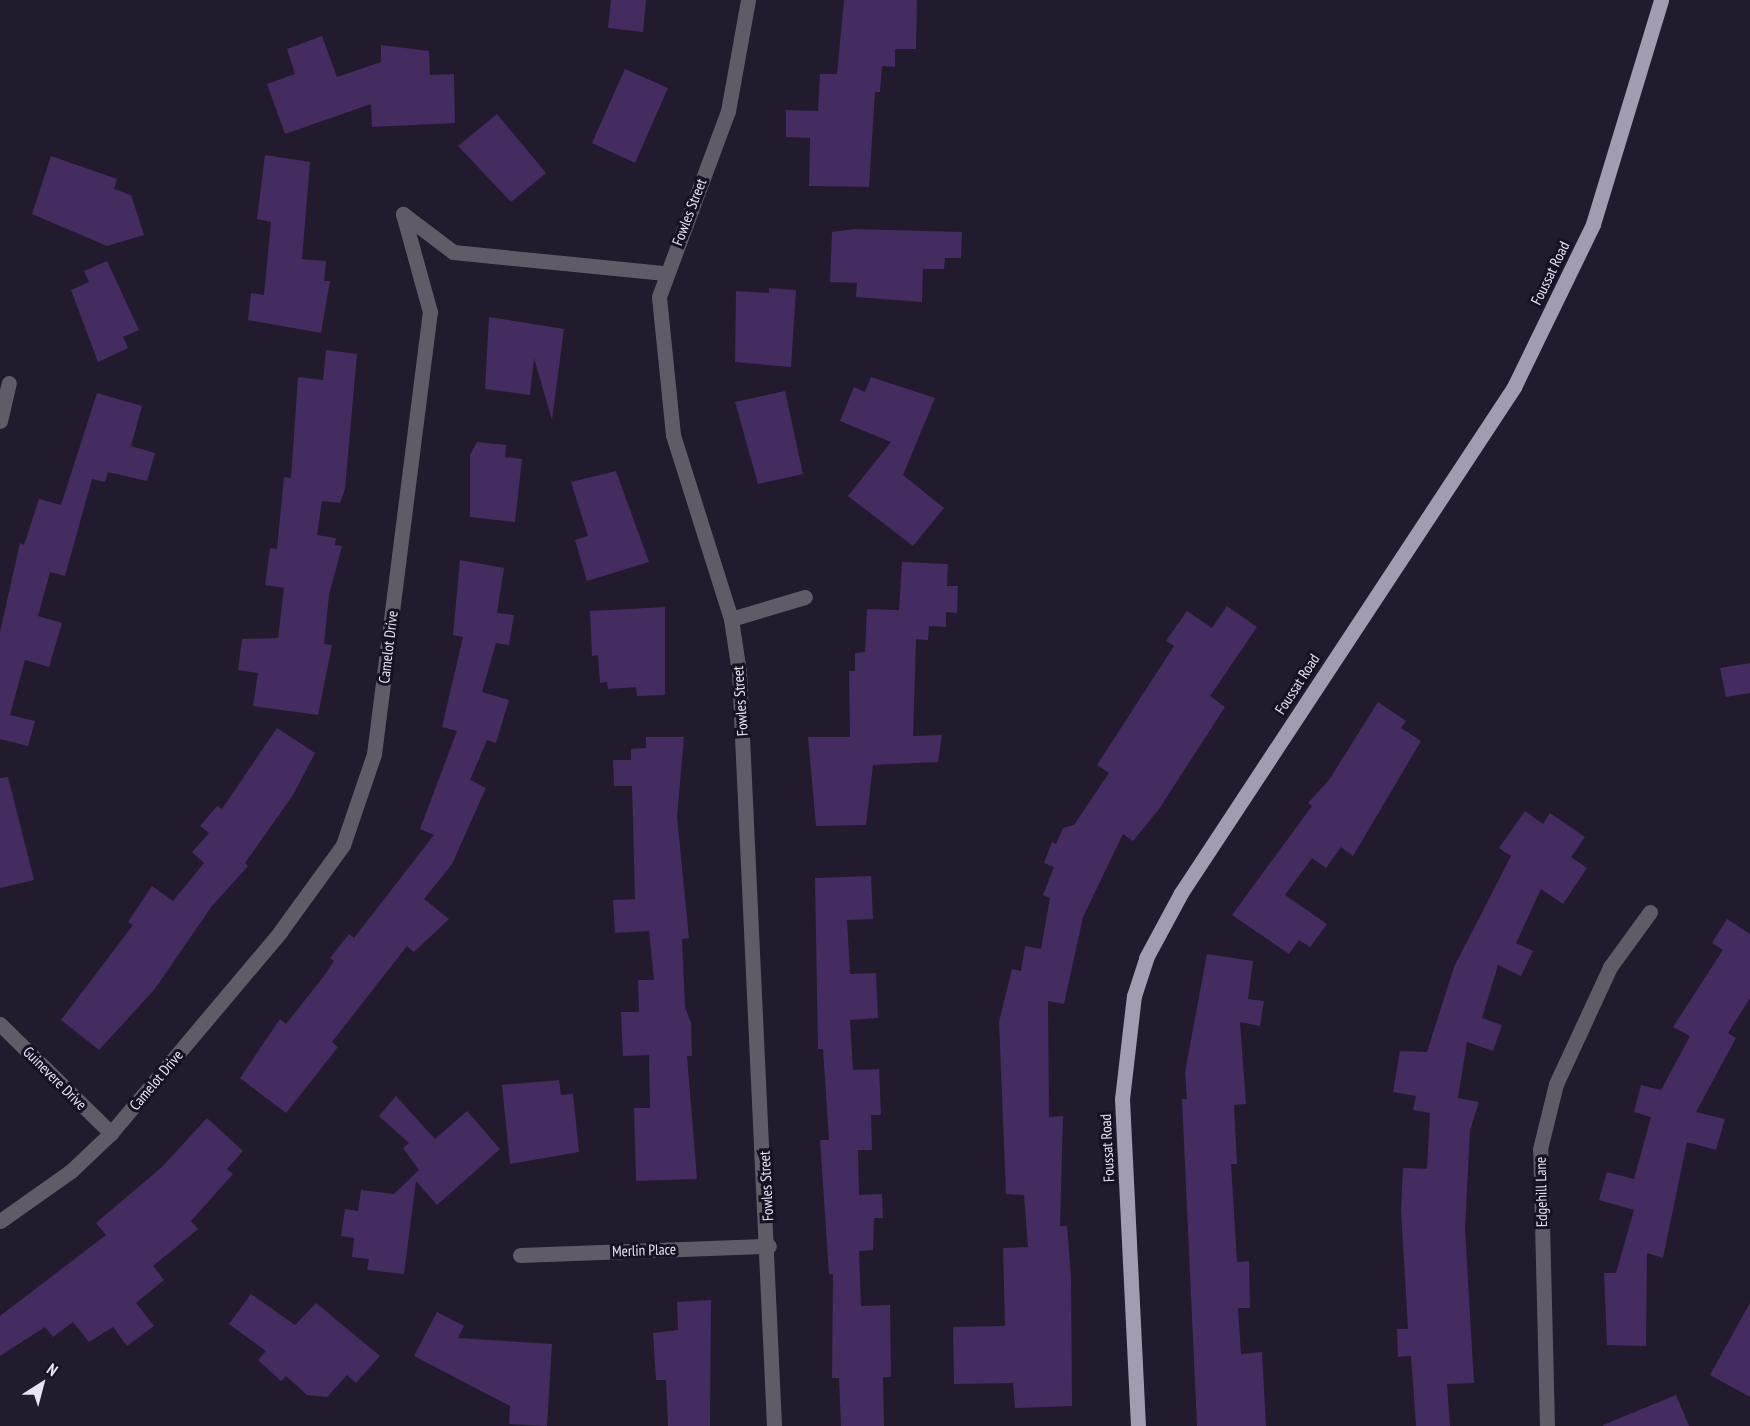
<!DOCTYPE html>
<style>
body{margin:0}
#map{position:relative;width:1750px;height:1426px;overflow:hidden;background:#221a2d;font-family:"PT Sans Narrow",sans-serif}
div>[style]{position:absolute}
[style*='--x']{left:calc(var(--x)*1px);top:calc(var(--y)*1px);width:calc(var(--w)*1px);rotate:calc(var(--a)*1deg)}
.building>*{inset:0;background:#442c60}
.minor>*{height:15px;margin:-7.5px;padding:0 7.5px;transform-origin:7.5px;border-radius:7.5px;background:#605c67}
.major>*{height:15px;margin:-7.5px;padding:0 7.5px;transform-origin:7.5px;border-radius:7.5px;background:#a39bb0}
span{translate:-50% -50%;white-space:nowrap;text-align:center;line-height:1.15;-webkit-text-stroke:6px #181023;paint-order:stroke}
.street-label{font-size:15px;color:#e9e4f2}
.north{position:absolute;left:12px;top:1354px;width:60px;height:60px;-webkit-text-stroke:4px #181023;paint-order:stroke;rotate:36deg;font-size:16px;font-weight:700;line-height:24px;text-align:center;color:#e9e4f2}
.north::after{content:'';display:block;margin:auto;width:21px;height:27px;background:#e9e4f2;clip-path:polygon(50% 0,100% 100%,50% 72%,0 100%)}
</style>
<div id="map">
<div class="building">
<div style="clip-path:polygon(611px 0,646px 0,643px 32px,608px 28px)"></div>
<div style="clip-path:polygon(844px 0,917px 0,916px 49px,895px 49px,895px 67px,882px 66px,880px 92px,875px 92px,869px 187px,809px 186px,810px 138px,786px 137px,786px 110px,818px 111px,820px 74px,837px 74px)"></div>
<div style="clip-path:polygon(322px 36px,337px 77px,381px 62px,381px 45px,429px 51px,430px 75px,454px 74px,455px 123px,372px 127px,371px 104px,285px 134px,267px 84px,295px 74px,287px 49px)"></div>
<div style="clip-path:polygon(625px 69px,668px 88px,635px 163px,592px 143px)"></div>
<div style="clip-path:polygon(497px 114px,546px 173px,511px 202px,458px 146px)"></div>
<div style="clip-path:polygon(265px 155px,310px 162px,302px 259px,326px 261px,324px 281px,330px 281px,321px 333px,248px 320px,251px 293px,264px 295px,271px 222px,257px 219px)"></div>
<div style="clip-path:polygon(51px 156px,117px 179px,114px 189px,131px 195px,144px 235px,107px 246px,32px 214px)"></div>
<div style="clip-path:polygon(854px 229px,962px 232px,961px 258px,945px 258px,944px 269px,923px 269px,922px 302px,856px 297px,857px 283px,830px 282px,832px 232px)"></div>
<div style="clip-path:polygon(107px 261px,139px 330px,123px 337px,128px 348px,98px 362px,71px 290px,89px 282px,84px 271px)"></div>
<div style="clip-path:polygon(769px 288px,796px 290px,791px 367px,735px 362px,736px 291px,769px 293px)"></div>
<div style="clip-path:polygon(489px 317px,564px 329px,552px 420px,534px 358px,530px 395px,485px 389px)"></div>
<div style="clip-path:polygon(326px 350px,357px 354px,345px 489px,340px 503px,322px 501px,317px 535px,336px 538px,335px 545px,342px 546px,329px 595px,324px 644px,332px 645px,318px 715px,253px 706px,258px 673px,238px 670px,242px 639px,278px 638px,284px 588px,265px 585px,270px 548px,277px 549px,284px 477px,291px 478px,298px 377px,323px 380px)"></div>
<div style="clip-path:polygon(871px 377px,935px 398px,903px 475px,944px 508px,913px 546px,848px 496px,891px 442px,840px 421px,854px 387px,865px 392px)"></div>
<div style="clip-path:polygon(785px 391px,803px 474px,758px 484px,735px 402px)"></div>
<div style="clip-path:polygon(97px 393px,142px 406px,131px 446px,155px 453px,147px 481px,108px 472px,105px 482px,92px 479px,65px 576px,50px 572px,38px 616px,62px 623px,49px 667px,25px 660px,10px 715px,35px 721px,28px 746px,0 739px,0 632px,20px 543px,24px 545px,39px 499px,61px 505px)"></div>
<div style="clip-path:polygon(477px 442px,506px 445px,505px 457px,522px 459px,515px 522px,470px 517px,470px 455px)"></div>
<div style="clip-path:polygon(616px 471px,649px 562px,587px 581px,575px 540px,588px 536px,571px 482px)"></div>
<div style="clip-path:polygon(460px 560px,504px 568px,497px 613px,514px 615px,509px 645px,496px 643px,482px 692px,509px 700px,496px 743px,487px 740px,470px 780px,486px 788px,452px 864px,424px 899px,449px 919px,414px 952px,407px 946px,332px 1042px,338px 1047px,286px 1113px,240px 1078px,280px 1019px,286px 1024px,324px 976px,334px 961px,330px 958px,349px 934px,354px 938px,434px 835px,420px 829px,457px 731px,442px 727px,463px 637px,453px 635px)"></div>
<div style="clip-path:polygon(902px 562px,948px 564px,947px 586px,958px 586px,957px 613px,946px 612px,946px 627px,929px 626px,928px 640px,916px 639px,913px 736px,942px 735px,938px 762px,873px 765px,866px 825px,816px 826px,808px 737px,850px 737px,849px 671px,855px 671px,855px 653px,865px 652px,867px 609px,899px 610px)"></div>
<div style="clip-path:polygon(1227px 606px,1257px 627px,1210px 696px,1225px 707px,1159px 809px,1133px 841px,1123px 834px,1083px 917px,1064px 1004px,1048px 1001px,1049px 1117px,1063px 1116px,1060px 1226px,1067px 1226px,1071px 1276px,1072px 1406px,1015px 1408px,1013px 1383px,954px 1384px,953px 1327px,1005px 1326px,1003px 1248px,1028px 1247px,1024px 1195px,1006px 1194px,999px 1022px,1012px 969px,1021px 971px,1025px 946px,1041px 949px,1050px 898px,1043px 895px,1054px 867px,1044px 863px,1052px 842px,1056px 844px,1063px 828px,1074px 825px,1109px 773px,1097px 765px,1174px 646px,1166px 641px,1187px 611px,1212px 628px)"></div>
<div style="clip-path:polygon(665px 607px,665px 695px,637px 696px,636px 687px,608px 689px,607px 682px,600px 683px,598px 655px,592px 656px,590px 611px)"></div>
<div style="clip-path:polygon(1750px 663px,1750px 693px,1726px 697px,1720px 668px)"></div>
<div style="clip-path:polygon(1378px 702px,1406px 721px,1401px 728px,1421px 741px,1353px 856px,1341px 847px,1326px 868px,1312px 858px,1285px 895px,1327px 924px,1310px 947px,1299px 940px,1289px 954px,1232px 915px,1312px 806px,1308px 803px,1329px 780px)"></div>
<div style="clip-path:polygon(277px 728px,315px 753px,293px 795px,245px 863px,248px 866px,212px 906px,154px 990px,99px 1050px,61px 1020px,133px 925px,128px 922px,152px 886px,173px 901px,204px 863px,192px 852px,209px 833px,200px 826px,217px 806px,222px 809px)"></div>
<div style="clip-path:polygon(646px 737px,684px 737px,677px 817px,689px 938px,682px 939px,685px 1007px,691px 1023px,692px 1056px,687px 1056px,697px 1179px,636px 1181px,634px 1108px,650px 1108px,649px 1055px,623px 1056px,621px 1012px,639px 1012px,638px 980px,654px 980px,649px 931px,615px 933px,613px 900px,635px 899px,632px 786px,614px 786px,613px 760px,631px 760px,631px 749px,646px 748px)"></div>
<div style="clip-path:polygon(8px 777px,34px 880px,0 888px,0 778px)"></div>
<div style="clip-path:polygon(1525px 811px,1543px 824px,1550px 813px,1585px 837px,1571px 857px,1587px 868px,1563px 904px,1541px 889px,1516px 943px,1533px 951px,1521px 976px,1498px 965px,1482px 1018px,1502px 1025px,1493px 1051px,1467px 1042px,1458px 1098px,1479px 1102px,1470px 1130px,1465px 1229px,1474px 1383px,1447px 1384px,1450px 1426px,1416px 1426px,1411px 1356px,1398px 1357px,1397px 1329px,1408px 1329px,1401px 1210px,1403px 1168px,1427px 1169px,1430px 1113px,1413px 1110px,1416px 1096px,1393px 1092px,1400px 1051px,1427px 1052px,1454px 967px,1511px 856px,1499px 848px)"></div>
<div style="clip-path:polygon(871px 876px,873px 919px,847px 920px,850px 974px,876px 973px,878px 1018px,850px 1020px,853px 1070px,879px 1069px,881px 1115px,871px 1115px,872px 1150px,858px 1150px,859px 1195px,882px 1194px,883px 1218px,874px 1218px,873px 1250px,859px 1251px,861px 1306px,890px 1305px,891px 1377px,883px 1377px,884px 1426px,841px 1426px,839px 1378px,832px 1378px,833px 1274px,829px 1274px,820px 1140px,829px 1140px,823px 1049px,818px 1049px,815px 878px)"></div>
<div style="clip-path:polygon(1727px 919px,1750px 934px,1750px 998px,1728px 1033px,1736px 1038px,1696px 1112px,1725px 1119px,1716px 1150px,1687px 1142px,1663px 1258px,1647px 1253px,1646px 1346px,1607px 1345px,1604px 1273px,1616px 1273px,1634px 1210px,1599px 1200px,1607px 1172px,1634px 1179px,1651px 1117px,1634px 1112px,1641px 1085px,1661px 1090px,1690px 1036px,1673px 1027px,1723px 950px,1712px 943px)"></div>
<div style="clip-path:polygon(1207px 954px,1253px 961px,1248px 999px,1264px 1001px,1260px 1026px,1240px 1022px,1246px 1104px,1234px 1105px,1237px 1164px,1231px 1164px,1237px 1262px,1249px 1261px,1250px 1308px,1238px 1308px,1241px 1354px,1262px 1352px,1266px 1426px,1197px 1426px,1182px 1099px,1187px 1099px,1185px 1072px)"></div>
<div style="clip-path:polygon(559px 1080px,561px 1095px,573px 1094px,579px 1152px,510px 1164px,502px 1085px)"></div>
<div style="clip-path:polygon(396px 1096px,435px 1139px,467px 1111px,500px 1149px,437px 1205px,416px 1181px,404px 1274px,367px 1270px,369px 1259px,352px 1257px,354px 1238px,341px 1236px,345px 1209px,358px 1211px,361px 1190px,394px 1194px,419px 1170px,403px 1148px,409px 1143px,379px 1116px)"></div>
<div style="clip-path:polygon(207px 1118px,243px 1151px,227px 1169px,233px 1174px,191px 1221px,198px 1229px,153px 1266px,164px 1280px,136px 1303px,154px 1326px,127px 1346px,113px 1327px,89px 1342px,73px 1322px,53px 1337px,45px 1327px,0 1356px,0 1316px,106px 1235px,96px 1223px,162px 1167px)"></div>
<div style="clip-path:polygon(251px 1294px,295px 1325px,316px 1303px,380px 1356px,356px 1383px,347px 1375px,327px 1397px,307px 1395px,286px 1376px,281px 1381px,258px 1360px,266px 1351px,229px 1324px)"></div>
<div style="clip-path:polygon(711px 1300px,710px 1426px,668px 1426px,666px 1380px,656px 1380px,653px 1333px,678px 1330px,677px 1302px)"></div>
<div style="clip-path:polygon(1750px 1303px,1750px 1397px,1710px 1375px)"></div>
<div style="clip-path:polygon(437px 1312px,464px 1326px,458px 1338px,552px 1344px,547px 1426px,509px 1424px,510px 1406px,414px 1356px)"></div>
<div style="clip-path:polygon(1676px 1395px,1689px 1426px,1603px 1426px,1603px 1425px)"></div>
</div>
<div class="minor">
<div style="--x:748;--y:0;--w:113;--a:100.2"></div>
<div style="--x:728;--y:111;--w:198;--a:110.4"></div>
<div style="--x:659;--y:297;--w:139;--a:84.2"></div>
<div style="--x:673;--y:435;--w:193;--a:72.5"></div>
<div style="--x:731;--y:619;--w:54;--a:81.4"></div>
<div style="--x:739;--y:672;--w:755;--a:87.34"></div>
<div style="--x:0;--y:421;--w:39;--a:-77"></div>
<div style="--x:731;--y:619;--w:77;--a:-16.6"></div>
<div style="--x:0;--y:1024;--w:156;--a:44.5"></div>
<div style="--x:0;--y:1221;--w:87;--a:-35.2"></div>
<div style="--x:71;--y:1171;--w:55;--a:-43.5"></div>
<div style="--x:111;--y:1133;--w:263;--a:-49.9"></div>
<div style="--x:280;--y:932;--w:107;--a:-54.1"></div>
<div style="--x:343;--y:845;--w:96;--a:-71.2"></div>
<div style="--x:374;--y:754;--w:446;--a:-82.8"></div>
<div style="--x:430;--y:312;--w:102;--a:-105.4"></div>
<div style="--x:403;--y:214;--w:63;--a:37.2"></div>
<div style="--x:453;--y:252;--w:213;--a:5.7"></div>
<div style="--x:520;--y:1255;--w:249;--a:-2.1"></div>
<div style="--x:1547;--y:1426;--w:277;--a:-91.4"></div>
<div style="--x:1540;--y:1149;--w:67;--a:-76.2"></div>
<div style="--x:1556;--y:1084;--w:129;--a:-65.2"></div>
<div style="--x:1610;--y:967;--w:68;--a:-54"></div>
</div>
<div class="major">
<div style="--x:1138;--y:1426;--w:327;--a:-92.8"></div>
<div style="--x:1122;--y:1099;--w:104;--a:-83.4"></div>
<div style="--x:1134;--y:996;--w:40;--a:-72"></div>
<div style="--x:1146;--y:958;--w:74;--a:-61.7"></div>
<div style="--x:1181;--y:893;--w:606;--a:-56.65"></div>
<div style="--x:1514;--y:387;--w:181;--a:-64.1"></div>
<div style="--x:1593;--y:224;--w:234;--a:-73.1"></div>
</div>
<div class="street-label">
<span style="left:689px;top:212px;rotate:-69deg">Fowles Street</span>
<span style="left:1550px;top:273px;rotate:-64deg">Foussat Road</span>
<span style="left:388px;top:647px;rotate:-83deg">Camelot Drive</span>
<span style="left:1297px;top:684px;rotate:-57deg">Foussat Road</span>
<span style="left:740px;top:701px;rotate:-94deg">Fowles Street</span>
<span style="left:55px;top:1078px;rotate:45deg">Guinevere Drive</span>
<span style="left:156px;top:1080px;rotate:-50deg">Camelot Drive</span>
<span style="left:1107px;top:1148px;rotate:-93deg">Foussat Road</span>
<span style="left:766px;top:1186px;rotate:-93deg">Fowles Street</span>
<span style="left:1541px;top:1192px;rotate:-91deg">Edgehill Lane</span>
<span style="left:644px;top:1250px;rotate:-2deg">Merlin Place</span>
</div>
<div class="north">N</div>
</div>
